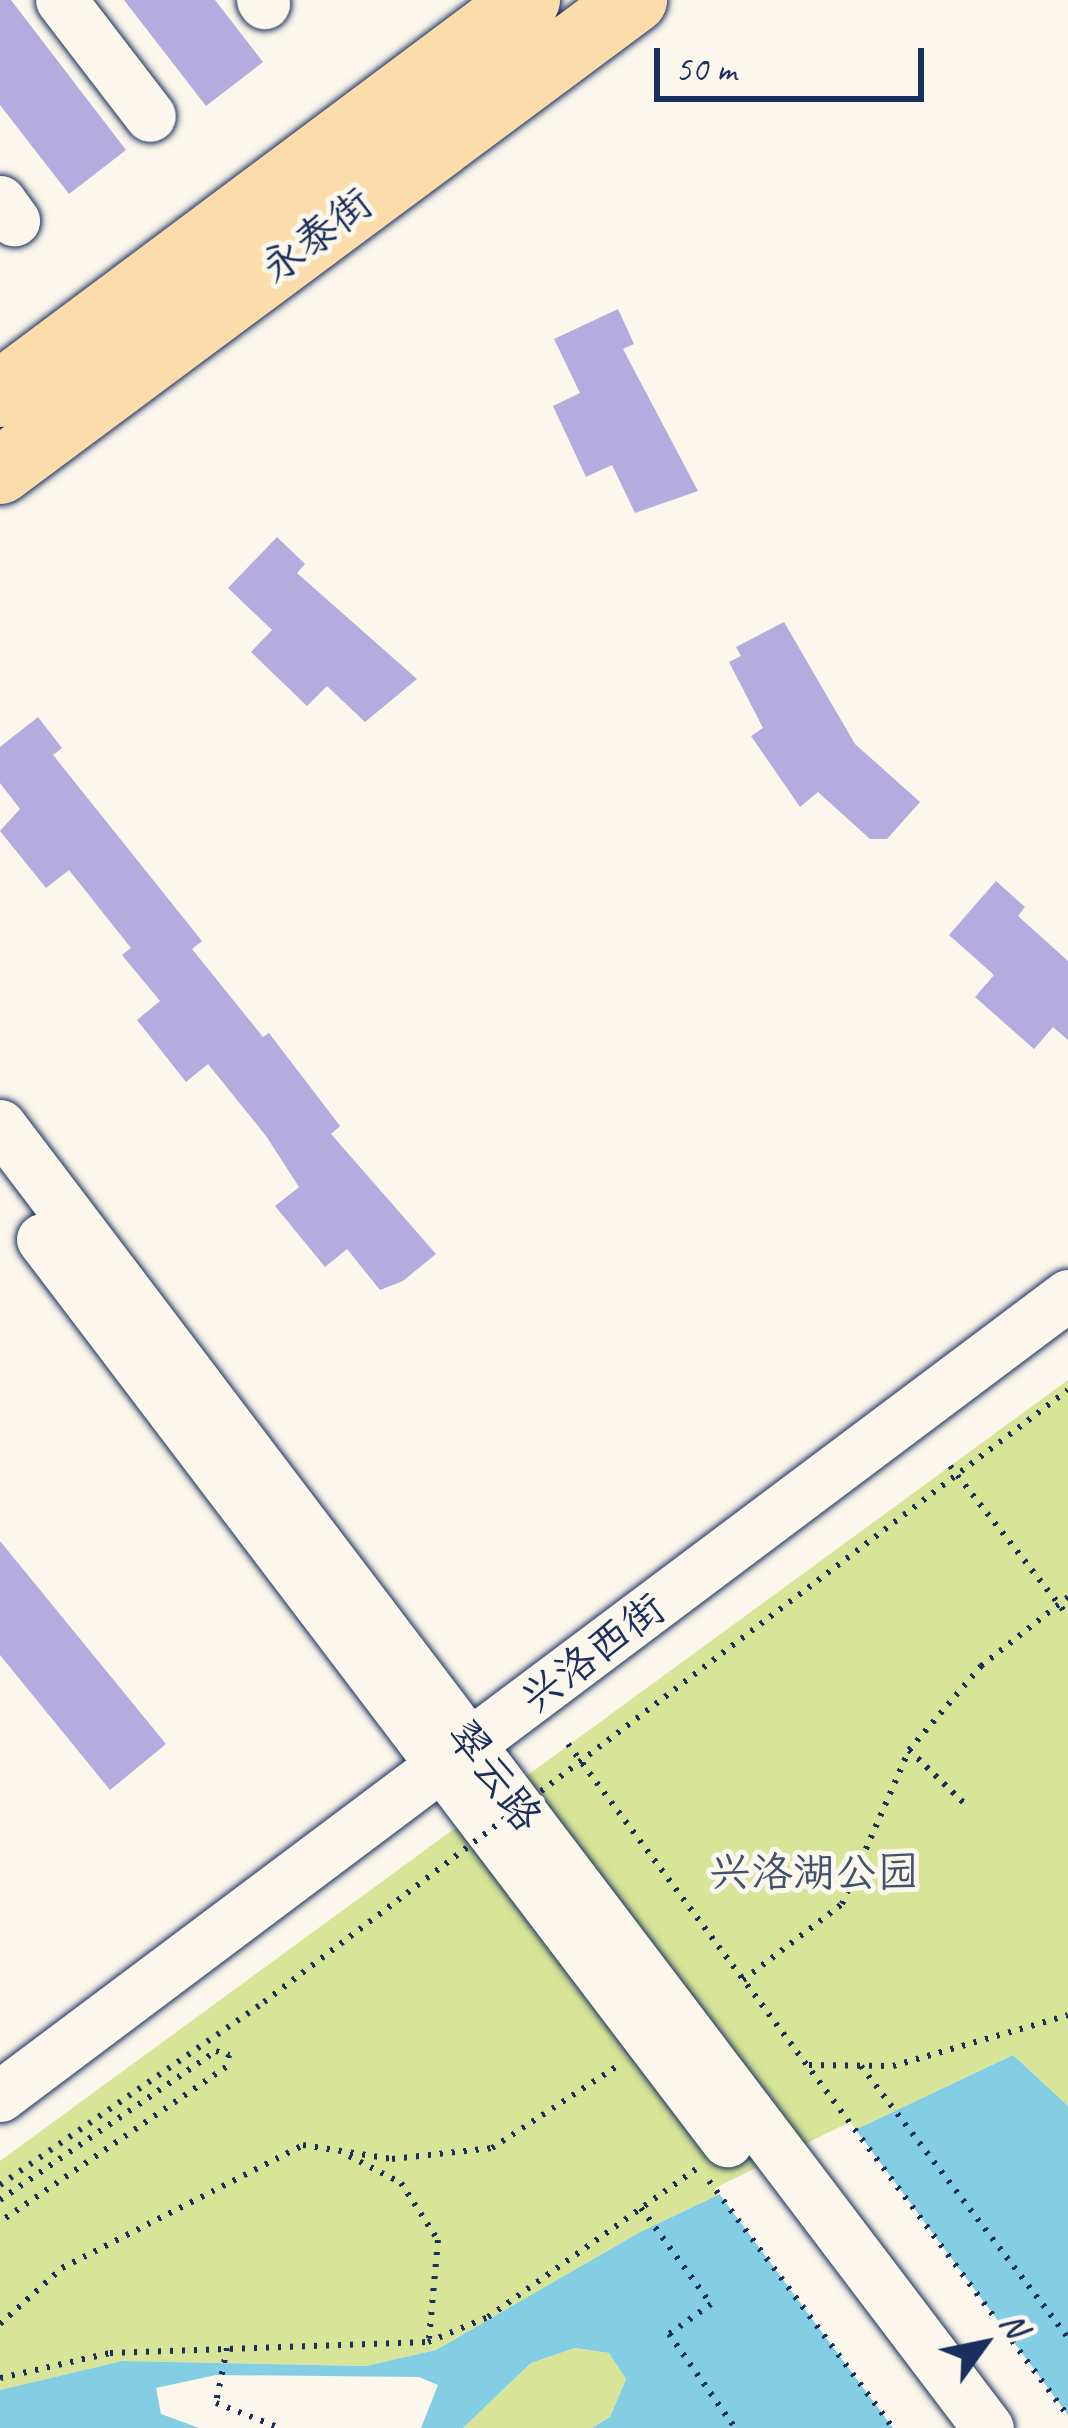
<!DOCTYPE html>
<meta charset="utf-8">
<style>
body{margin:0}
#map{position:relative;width:1068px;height:2428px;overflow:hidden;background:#fbf7ec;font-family:Caveat,"LXGW WenKai TC",sans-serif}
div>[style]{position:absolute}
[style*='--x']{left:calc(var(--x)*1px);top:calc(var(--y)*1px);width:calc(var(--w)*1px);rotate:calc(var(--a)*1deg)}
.green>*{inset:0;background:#d8e598}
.water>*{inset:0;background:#84cee4}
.pier>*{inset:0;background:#fbf7ec}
.building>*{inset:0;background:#b4acde}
.path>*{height:6px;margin-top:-3px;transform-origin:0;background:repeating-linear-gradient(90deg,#1b2f5e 0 3px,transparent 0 12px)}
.roads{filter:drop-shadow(0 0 3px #1b2f5e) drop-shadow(0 0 3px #1b2f5e)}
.minor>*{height:51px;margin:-25.5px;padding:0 25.5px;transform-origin:25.5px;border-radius:25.5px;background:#fbf7ec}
.major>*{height:66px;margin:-33px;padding:0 33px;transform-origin:33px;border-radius:33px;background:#fddcac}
.path-bridge>*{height:6px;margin-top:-3px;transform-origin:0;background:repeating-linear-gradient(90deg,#1b2f5e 0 3px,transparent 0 12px)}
span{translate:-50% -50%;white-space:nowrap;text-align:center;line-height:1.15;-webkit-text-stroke:10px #fbf7ec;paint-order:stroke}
.street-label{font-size:42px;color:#1b2f5e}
.park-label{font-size:42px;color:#41536a}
.north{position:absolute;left:924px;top:2284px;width:120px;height:120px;-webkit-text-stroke:9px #fbf7ec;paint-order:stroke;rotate:57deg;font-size:33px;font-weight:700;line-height:48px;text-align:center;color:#1b2f5e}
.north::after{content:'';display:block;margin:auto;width:42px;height:54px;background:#1b2f5e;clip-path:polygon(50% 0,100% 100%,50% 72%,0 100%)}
.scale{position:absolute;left:654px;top:48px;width:270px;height:54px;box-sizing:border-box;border:6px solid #1b2f5e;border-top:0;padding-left:15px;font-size:36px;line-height:42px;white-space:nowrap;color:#1b2f5e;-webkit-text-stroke:9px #fbf7ec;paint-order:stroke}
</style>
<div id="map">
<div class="green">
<div style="clip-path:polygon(1068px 1380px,1068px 2106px,1013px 2055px,640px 2232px,436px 2350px,366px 2366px,122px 2361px,0 2390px,0 2161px)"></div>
<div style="clip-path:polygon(575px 2348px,609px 2353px,626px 2379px,610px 2417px,592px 2428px,463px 2428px,531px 2363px)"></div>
</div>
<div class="water">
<div style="clip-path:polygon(1013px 2055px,1068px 2106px,1068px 2428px,592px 2428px,610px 2417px,626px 2379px,609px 2353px,575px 2348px,531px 2363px,463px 2428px,421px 2428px,438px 2385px,419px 2377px,216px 2375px,156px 2388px,161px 2414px,199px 2428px,0 2428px,0 2390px,122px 2361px,366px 2366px,436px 2350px,640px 2232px)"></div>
</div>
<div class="pier">
<div style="clip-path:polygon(850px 2122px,1068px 2415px,1068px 2428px,893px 2428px,715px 2188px)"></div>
</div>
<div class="building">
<div style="clip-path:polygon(0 0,11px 0,126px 150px,69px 194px,0 105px)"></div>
<div style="clip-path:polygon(124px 0,215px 0,263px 62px,206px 106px)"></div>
<div style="clip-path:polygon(618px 309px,634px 344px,623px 349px,698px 491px,635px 513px,612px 465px,586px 477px,553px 406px,580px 393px,554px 339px)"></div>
<div style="clip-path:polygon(277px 537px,305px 564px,297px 573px,417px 679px,365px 722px,327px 686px,307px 706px,251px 652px,272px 630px,228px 588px)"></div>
<div style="clip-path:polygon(784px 622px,855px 744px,920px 802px,887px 839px,870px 839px,818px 792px,800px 807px,751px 736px,763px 728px,729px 662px,741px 656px,736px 647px)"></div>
<div style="clip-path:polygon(38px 717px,62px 748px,53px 755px,202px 941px,192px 949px,263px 1037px,269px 1033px,340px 1126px,331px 1134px,436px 1254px,403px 1281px,380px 1290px,347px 1249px,325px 1267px,275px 1206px,299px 1187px,266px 1136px,208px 1064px,186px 1082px,137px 1020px,160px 1001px,122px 955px,131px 948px,69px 870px,46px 888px,0 831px,20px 809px,0 783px,0 747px)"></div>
<div style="clip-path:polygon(996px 881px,1025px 907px,1018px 916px,1068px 961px,1068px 1040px,1053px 1027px,1034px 1049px,975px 997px,994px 975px,949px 935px)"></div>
<div style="clip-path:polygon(0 1541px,166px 1744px,110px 1790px,0 1655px)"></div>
</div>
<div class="path">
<div style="--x:950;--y:1466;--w:191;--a:51.8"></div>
<div style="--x:568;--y:1744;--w:838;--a:53.35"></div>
<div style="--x:909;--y:1750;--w:81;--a:44"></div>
<div style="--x:743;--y:1980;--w:125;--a:-37.5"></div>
<div style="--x:842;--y:1904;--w:168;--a:-66.5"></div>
<div style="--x:909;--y:1750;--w:111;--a:-49.4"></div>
<div style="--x:981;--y:1666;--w:111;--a:-38.4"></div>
<div style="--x:809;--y:2065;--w:84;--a:0.7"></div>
<div style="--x:893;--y:2066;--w:182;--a:-16.2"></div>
<div style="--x:861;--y:2066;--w:342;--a:52.7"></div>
<div style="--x:349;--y:2156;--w:59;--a:27.4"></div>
<div style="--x:401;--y:2183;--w:68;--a:57"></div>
<div style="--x:438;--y:2240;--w:99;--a:95.2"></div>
<div style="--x:709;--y:2181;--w:308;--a:53.3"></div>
<div style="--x:0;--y:2200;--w:262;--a:-34.6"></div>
<div style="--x:216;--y:2051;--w:14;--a:17"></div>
<div style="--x:229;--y:2055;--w:12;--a:104"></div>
<div style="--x:226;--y:2067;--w:274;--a:145.6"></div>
<div style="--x:641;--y:2208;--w:119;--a:53.9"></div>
<div style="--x:711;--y:2304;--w:52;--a:144.5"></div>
<div style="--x:669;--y:2334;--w:115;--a:54.9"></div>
<div style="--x:0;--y:2324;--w:84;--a:-42.1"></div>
<div style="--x:62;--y:2268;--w:271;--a:-27"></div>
<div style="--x:303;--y:2145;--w:90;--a:8.9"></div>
<div style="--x:392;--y:2159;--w:101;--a:-6.3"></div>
<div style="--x:492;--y:2148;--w:148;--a:-33.2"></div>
<div style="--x:227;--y:2348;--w:56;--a:101.3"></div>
<div style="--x:216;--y:2403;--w:69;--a:21.3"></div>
<div style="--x:0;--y:2378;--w:113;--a:-12.8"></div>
<div style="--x:110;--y:2353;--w:318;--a:-2"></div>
<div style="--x:428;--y:2342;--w:65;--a:-22.6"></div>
<div style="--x:488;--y:2317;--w:255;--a:-35.4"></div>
</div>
<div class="roads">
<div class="minor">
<div style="--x:61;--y:0;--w:146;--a:52.5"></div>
<div style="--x:262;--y:0;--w:4;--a:56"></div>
<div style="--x:0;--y:201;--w:24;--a:54"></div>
<div style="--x:0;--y:1125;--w:1635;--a:52.83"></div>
<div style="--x:42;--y:1239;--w:1133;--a:52.79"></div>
<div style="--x:0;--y:2096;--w:1335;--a:-36.87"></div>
</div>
<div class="major">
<div style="--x:0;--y:394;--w:658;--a:-36.78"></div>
<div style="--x:0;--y:471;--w:790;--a:-36.61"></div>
</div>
</div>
<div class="path-bridge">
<div style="--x:0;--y:2185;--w:321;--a:-34.7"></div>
<div style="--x:264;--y:2002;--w:1010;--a:-37.28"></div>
</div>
<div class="street-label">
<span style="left:317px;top:236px;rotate:-37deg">永泰街</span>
<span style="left:593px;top:1654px;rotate:-37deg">兴洛西街</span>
<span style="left:494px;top:1776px;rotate:53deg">翠云路</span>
</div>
<div class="park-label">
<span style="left:814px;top:1873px">兴洛湖公园</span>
</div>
<div class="north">N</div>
<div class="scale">50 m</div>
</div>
